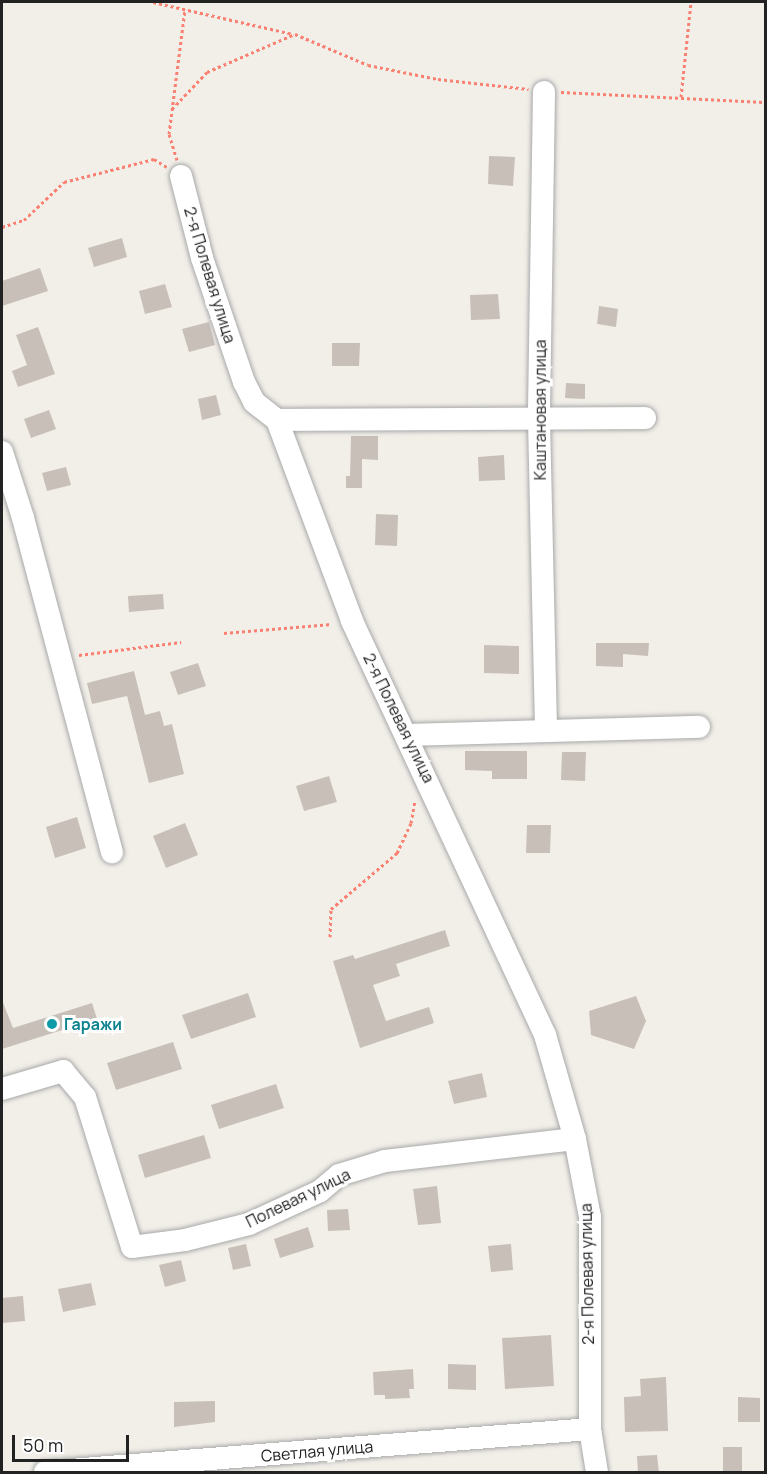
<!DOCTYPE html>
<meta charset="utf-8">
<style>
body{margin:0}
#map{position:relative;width:767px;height:1474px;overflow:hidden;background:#f2efe9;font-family:Manrope,sans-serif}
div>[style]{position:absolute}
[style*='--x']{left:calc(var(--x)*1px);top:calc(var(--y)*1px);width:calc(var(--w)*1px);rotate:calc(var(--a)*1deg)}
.building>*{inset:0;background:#c7bfb8}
.path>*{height:3px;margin-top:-1.5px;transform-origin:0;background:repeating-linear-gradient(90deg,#fa8072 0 3px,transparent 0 6px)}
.roads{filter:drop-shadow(0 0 2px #a9a9a9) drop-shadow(0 0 2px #a9a9a9)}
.minor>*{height:22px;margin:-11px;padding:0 11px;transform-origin:11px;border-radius:11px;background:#fff}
.dots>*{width:16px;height:16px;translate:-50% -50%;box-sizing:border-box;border:3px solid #fff;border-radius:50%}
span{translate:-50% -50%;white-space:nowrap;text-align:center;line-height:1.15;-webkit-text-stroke:6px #fff;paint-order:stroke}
.street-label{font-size:16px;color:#222}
.culture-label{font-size:16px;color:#0d838f;font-weight:700}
.left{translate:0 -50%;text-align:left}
.frame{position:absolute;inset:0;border:3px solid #222;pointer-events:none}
.scale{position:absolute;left:12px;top:1435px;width:117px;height:27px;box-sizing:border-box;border:3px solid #222;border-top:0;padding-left:8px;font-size:18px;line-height:21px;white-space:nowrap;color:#222;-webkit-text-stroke:4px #fff;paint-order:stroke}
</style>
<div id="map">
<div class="building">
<div style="clip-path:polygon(489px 156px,515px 157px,513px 186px,488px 184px)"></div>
<div style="clip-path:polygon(122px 238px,127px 257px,94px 267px,88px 248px)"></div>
<div style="clip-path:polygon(40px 268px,48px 291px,2px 306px,2px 281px)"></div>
<div style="clip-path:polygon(165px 284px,172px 307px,145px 314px,139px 291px)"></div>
<div style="clip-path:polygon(498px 294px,500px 319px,471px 320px,470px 295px)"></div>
<div style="clip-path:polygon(599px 306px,618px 309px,616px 327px,597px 324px)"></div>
<div style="clip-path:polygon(209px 322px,215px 345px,189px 352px,182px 329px)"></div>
<div style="clip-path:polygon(38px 327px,55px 374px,18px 387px,12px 371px,27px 365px,16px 335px)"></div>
<div style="clip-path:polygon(332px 343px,360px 343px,359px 366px,332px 366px)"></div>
<div style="clip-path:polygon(566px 383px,585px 384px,585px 399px,565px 398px)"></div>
<div style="clip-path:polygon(216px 395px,221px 415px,202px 420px,198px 399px)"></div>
<div style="clip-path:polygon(49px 410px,56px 429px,31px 438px,24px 419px)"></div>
<div style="clip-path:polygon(351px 436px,378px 436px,378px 460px,362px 459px,362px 488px,346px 488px,346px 476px,350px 476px)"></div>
<div style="clip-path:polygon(504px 455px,505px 480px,479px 481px,478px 457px)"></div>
<div style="clip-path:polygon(66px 467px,71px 485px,47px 491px,42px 473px)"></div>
<div style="clip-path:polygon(376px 514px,398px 515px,397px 546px,375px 545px)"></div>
<div style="clip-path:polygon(163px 594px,164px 609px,129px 612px,128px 596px)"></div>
<div style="clip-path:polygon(596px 643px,649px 643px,648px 656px,623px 654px,623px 667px,596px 666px)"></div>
<div style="clip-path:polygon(484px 645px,519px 646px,519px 674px,484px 673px)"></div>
<div style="clip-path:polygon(198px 663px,206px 686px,178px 695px,170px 672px)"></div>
<div style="clip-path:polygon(134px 671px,145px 715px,160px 711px,164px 726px,172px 724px,184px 774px,149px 783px,127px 696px,92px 704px,87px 683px)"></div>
<div style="clip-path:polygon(465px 751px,527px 751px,527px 779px,492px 779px,492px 771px,465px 770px)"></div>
<div style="clip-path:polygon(562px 752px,586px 752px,585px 781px,561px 780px)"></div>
<div style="clip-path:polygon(329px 776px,337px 802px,304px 811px,296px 786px)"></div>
<div style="clip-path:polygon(77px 817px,86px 848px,55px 858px,46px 827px)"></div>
<div style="clip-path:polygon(185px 823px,198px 855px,166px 868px,153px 836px)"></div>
<div style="clip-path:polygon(527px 825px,551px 825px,550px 853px,526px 853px)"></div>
<div style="clip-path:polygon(445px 930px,450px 946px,396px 964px,400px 976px,373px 985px,386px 1021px,429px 1007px,434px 1023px,360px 1048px,333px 961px,353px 955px,355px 959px)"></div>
<div style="clip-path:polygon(248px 993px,256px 1017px,191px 1039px,182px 1015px)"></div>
<div style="clip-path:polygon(636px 996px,646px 1021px,634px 1049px,591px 1035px,589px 1011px)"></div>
<div style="clip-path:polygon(2px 1000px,13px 1028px,92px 1003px,97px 1019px,2px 1049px)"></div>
<div style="clip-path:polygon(173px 1042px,182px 1069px,116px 1090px,107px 1063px)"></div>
<div style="clip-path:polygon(482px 1073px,487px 1097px,454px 1104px,448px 1081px)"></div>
<div style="clip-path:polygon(276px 1084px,284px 1108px,219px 1129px,211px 1105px)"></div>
<div style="clip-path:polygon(204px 1135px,211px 1158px,145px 1178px,138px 1155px)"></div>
<div style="clip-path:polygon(437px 1186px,441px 1223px,418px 1225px,413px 1189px)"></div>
<div style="clip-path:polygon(348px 1209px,350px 1230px,328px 1231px,327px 1210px)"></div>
<div style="clip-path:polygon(308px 1227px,314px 1247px,280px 1258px,274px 1239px)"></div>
<div style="clip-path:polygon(246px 1244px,251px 1266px,233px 1270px,228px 1248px)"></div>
<div style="clip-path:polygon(511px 1244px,513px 1270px,491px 1272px,488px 1246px)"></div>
<div style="clip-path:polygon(181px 1260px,186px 1281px,165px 1287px,159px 1265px)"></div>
<div style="clip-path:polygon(91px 1283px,96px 1305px,63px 1312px,58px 1289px)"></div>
<div style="clip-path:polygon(23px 1296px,25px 1321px,2px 1323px,2px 1298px)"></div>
<div style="clip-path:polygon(551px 1335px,554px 1386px,505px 1389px,502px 1338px)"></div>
<div style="clip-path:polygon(448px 1364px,476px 1365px,476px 1390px,448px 1389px)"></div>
<div style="clip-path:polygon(413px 1369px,414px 1389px,409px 1389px,410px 1398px,385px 1399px,385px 1395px,374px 1395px,373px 1372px)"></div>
<div style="clip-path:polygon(666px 1377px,668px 1431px,625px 1432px,624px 1397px,641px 1396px,640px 1379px)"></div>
<div style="clip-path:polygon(738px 1397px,760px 1398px,760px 1422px,738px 1422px)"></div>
<div style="clip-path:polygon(215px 1401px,215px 1422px,174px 1427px,174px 1402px)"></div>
<div style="clip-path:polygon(723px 1447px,742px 1447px,742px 1473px,723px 1473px)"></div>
<div style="clip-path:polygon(657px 1455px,659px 1473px,638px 1473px,637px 1456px)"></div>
</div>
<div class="path">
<div style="--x:153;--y:2;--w:144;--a:12.9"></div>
<div style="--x:561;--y:92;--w:205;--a:2.8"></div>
<div style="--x:681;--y:97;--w:96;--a:-84"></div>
<div style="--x:172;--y:109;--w:51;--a:-46.6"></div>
<div style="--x:207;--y:72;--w:96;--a:-23.4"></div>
<div style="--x:295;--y:34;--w:79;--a:23"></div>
<div style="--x:368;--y:65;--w:71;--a:11.3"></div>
<div style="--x:438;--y:79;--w:91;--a:6.3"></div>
<div style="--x:177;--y:160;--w:27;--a:-107"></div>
<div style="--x:169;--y:134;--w:126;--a:-82.7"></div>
<div style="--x:2;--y:227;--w:23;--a:-18"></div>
<div style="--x:24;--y:220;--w:55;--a:-43.5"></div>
<div style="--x:64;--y:182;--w:93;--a:-14.3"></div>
<div style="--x:154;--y:159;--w:15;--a:32"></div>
<div style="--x:224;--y:633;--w:108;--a:-4.8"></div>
<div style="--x:79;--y:655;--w:103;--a:-7.3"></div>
<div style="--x:330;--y:937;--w:28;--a:-88"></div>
<div style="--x:331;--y:909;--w:87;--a:-40.3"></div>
<div style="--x:397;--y:853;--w:33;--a:-65"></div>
<div style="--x:411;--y:823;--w:23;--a:-80"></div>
</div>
<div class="roads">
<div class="minor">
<div style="--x:544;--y:92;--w:328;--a:90.9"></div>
<div style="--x:539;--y:420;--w:309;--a:88.7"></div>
<div style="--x:181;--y:176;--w:85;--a:75.6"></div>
<div style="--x:202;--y:258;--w:131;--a:71.3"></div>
<div style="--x:244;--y:382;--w:22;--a:63"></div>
<div style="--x:254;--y:402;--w:29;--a:38"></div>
<div style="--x:277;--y:420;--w:215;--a:69.5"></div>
<div style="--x:352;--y:621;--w:457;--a:65"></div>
<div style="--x:545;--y:1035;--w:108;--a:73.9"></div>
<div style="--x:575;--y:1139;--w:79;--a:79.1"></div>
<div style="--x:590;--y:1217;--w:212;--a:90"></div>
<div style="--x:590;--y:1429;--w:44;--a:80.8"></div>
<div style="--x:277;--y:420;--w:368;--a:-0.3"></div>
<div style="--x:2;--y:452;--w:69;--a:72.3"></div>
<div style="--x:23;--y:518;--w:346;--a:75.1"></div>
<div style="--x:408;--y:735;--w:291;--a:-1.6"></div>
<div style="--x:2;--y:1089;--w:64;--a:-16.4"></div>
<div style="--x:63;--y:1071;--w:34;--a:50"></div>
<div style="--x:85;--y:1097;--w:157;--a:72.6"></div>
<div style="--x:132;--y:1247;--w:53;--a:-7.5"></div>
<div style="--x:185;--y:1240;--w:66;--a:-14"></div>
<div style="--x:249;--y:1224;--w:78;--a:-24.9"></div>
<div style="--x:320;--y:1191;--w:25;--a:-40"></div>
<div style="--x:339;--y:1175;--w:48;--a:-16.9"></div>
<div style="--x:385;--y:1161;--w:191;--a:-6.6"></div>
<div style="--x:45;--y:1472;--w:547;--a:-4.51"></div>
</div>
</div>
<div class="dots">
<div style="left:52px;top:1024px;background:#0f9aa8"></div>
</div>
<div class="street-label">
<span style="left:210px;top:275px;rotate:73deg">2-я Полевая улица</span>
<span style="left:540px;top:410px;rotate:-90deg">Каштановая улица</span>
<span style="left:399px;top:718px;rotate:64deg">2-я Полевая улица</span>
<span style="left:298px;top:1198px;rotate:-26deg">Полевая улица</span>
<span style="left:587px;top:1274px;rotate:-91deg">2-я Полевая улица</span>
<span style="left:317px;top:1451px;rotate:-5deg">Светлая улица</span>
</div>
<div class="culture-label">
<span class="left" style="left:64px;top:1024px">Гаражи</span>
</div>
<div class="frame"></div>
<div class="scale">50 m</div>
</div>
